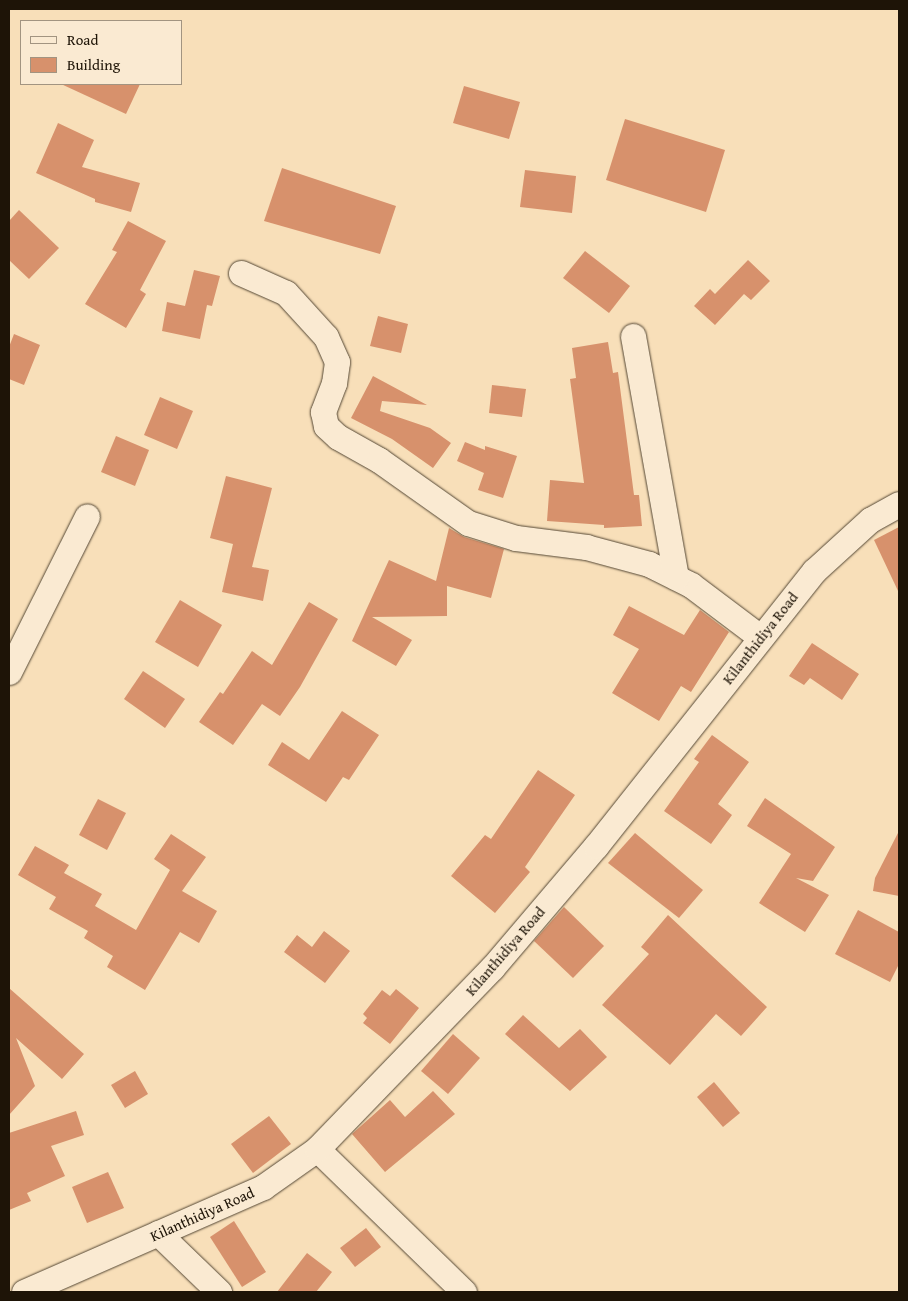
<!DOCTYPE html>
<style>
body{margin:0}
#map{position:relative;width:908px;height:1301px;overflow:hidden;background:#f8dfb9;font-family:"Gentium Book Plus",serif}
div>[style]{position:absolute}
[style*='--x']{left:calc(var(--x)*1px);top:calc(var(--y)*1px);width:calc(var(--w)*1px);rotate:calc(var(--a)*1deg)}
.building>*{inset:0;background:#d7916c}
.roads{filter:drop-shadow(0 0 1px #544734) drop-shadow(0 0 1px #544734)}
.minor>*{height:25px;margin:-12.5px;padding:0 12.5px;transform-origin:12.5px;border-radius:12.5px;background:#faead2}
span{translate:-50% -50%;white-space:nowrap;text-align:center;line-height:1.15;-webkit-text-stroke:5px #faead2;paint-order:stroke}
.street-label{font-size:15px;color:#1e1407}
.frame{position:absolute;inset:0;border:10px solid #1e1407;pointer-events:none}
.legend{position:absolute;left:20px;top:20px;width:162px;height:65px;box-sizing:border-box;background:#faead2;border:1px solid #a29481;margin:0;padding:6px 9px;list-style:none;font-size:15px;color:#1e1407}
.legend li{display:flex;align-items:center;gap:10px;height:25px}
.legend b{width:25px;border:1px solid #a29481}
</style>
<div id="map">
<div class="building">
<div style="clip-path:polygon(61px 84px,140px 84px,126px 114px)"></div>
<div style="clip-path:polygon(464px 86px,520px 102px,509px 139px,453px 123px)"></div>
<div style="clip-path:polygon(625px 119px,725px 150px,706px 212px,606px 180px)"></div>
<div style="clip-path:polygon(58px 123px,94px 140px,82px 167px,140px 183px,131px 212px,95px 202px,95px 199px,36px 173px)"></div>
<div style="clip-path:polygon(282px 168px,396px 206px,380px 254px,264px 221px)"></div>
<div style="clip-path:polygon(525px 170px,576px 176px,572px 213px,520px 207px)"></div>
<div style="clip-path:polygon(19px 210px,59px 248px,29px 279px,9px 260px,9px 221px)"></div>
<div style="clip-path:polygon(128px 221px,166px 241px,140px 290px,146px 294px,126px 328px,85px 304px,117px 252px,112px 250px)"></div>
<div style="clip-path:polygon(585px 251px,630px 286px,609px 313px,563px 278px)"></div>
<div style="clip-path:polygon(748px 260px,770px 281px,751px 300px,744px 294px,715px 325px,694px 306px,710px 289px,715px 294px)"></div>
<div style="clip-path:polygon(194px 270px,220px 276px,212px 306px,207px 305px,200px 339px,162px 331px,167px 302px,185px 306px)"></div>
<div style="clip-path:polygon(378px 316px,408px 324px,401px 353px,370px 346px)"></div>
<div style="clip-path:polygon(14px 334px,40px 345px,24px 385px,9px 379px,9px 347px)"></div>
<div style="clip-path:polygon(608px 342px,613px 373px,618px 372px,634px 495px,639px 495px,642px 526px,604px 528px,604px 525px,547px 521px,550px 480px,584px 483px,570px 379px,576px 378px,572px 348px)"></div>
<div style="clip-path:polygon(373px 376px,427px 405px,382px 401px,380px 411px,430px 428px,451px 443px,433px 468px,392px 439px,351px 418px)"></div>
<div style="clip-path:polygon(492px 385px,526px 389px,522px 417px,489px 413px)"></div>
<div style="clip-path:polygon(160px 397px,193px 411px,177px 449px,144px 435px)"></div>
<div style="clip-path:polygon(116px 436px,149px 450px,135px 486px,101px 472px)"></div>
<div style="clip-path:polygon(465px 442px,485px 450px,485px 446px,517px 456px,503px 498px,478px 490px,484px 473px,457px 461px)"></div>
<div style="clip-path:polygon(226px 476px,272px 488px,252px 567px,269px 570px,263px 601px,222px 592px,233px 544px,210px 538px)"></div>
<div style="clip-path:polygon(899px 527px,899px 593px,874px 540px)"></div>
<div style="clip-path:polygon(449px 528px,464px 537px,504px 549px,491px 598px,447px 586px,447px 616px,372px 617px,412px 640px,396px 666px,352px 641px,389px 560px,436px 581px)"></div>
<div style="clip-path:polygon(180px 600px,222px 625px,198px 667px,155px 642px)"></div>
<div style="clip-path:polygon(309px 602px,338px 619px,300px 687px,280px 716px,262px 704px,233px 745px,199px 722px,220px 692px,223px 694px,252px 651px,272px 665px)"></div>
<div style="clip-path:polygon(629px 606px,684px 635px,700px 610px,729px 632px,691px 692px,681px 686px,659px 721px,612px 693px,639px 649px,613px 635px)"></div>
<div style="clip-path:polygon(812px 643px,859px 674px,842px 700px,810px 678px,804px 685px,789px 676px)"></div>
<div style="clip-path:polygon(143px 671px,185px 699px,165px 728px,124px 699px)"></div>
<div style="clip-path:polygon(342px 711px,379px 735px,349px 780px,343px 777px,326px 802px,268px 765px,282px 742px,309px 760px)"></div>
<div style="clip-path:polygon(712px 735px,749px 762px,718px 804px,732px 815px,711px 844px,664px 811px,699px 762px,694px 759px)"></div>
<div style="clip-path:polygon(538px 770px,575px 795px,525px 867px,530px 872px,495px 913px,451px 876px,485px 835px,491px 839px)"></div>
<div style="clip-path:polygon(765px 798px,835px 847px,813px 881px,796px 878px,829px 895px,805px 932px,759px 903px,791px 854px,747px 826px)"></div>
<div style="clip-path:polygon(98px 799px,126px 813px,107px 850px,79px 835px)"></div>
<div style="clip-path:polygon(899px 831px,899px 896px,873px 891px,875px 878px)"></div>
<div style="clip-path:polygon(635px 833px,703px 890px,679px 918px,608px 863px)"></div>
<div style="clip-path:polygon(171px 834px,206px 857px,182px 891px,217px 911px,199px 943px,180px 932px,145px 990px,107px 967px,113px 956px,84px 938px,88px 931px,49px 909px,56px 897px,18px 875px,35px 846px,69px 865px,64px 873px,102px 894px,95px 906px,136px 930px,170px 870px,154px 859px)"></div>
<div style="clip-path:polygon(564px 907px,604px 946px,573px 978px,534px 941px)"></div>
<div style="clip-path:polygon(858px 910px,899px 932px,899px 964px,890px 982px,835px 954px)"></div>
<div style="clip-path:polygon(668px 915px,767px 1007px,741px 1036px,716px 1014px,670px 1065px,602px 1005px,649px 954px,641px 947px)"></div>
<div style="clip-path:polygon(324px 931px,350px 951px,325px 983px,284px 952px,297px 935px,312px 947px)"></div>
<div style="clip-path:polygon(9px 988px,84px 1054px,62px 1079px,16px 1038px,35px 1086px,9px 1115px)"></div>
<div style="clip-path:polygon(396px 989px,419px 1008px,390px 1044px,363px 1023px,367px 1018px,363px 1014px,382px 990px,390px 996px)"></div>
<div style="clip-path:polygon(523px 1015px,559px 1048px,580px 1029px,607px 1057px,570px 1091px,505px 1034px)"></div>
<div style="clip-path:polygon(453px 1034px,480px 1058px,448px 1094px,421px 1071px)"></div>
<div style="clip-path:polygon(135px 1071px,148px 1094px,125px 1108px,111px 1085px)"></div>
<div style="clip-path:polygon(714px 1082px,740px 1113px,723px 1127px,697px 1097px)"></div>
<div style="clip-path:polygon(433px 1091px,455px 1114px,385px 1172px,352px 1134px,390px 1100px,405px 1117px)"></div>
<div style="clip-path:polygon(76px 1111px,84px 1135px,51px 1146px,65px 1176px,27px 1193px,31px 1201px,9px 1210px,9px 1133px)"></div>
<div style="clip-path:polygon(269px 1116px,291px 1144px,253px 1173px,231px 1144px)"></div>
<div style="clip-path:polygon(108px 1172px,124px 1208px,87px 1223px,72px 1187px)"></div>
<div style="clip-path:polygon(234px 1221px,266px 1272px,242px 1287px,210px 1237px)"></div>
<div style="clip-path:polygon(366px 1228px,381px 1247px,355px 1267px,340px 1248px)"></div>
<div style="clip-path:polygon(307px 1253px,332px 1272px,316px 1292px,277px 1292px)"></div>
</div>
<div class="roads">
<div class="minor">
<div style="--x:241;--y:273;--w:49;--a:24"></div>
<div style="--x:286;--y:293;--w:59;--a:47.7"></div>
<div style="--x:326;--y:337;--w:27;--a:66"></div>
<div style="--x:337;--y:362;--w:21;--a:98"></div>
<div style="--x:334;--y:383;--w:31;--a:111"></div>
<div style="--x:323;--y:412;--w:14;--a:78"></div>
<div style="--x:326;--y:426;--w:16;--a:43"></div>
<div style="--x:338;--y:437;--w:47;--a:29.3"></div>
<div style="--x:379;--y:460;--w:109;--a:35.3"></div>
<div style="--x:468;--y:523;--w:50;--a:17.4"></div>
<div style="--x:516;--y:538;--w:71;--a:7.3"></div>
<div style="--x:586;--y:547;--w:65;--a:15.1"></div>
<div style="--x:649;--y:564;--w:47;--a:26.6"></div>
<div style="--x:691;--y:585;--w:86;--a:37"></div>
<div style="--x:633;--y:336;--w:245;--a:79.9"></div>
<div style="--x:9;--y:672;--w:174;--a:-63.4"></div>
<div style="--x:317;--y:1149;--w:205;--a:44.2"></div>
<div style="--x:158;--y:1233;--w:85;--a:44"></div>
<div style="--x:24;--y:1292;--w:261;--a:-23.7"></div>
<div style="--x:263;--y:1187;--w:66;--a:-35.1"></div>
<div style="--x:317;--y:1149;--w:252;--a:-46"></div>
<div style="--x:492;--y:968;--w:160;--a:-49.6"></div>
<div style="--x:596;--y:846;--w:351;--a:-51.6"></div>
<div style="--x:814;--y:571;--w:76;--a:-42.3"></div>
<div style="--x:870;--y:520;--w:33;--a:-29"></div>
</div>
</div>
<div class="street-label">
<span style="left:760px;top:638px;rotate:-52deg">Kilanthidiya Road</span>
<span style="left:505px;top:951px;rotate:-49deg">Kilanthidiya Road</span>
<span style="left:202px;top:1214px;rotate:-24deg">Kilanthidiya Road</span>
</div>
<div class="frame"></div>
<ul class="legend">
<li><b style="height:6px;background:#faead2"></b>Road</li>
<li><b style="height:14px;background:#d7916c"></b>Building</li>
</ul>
</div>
